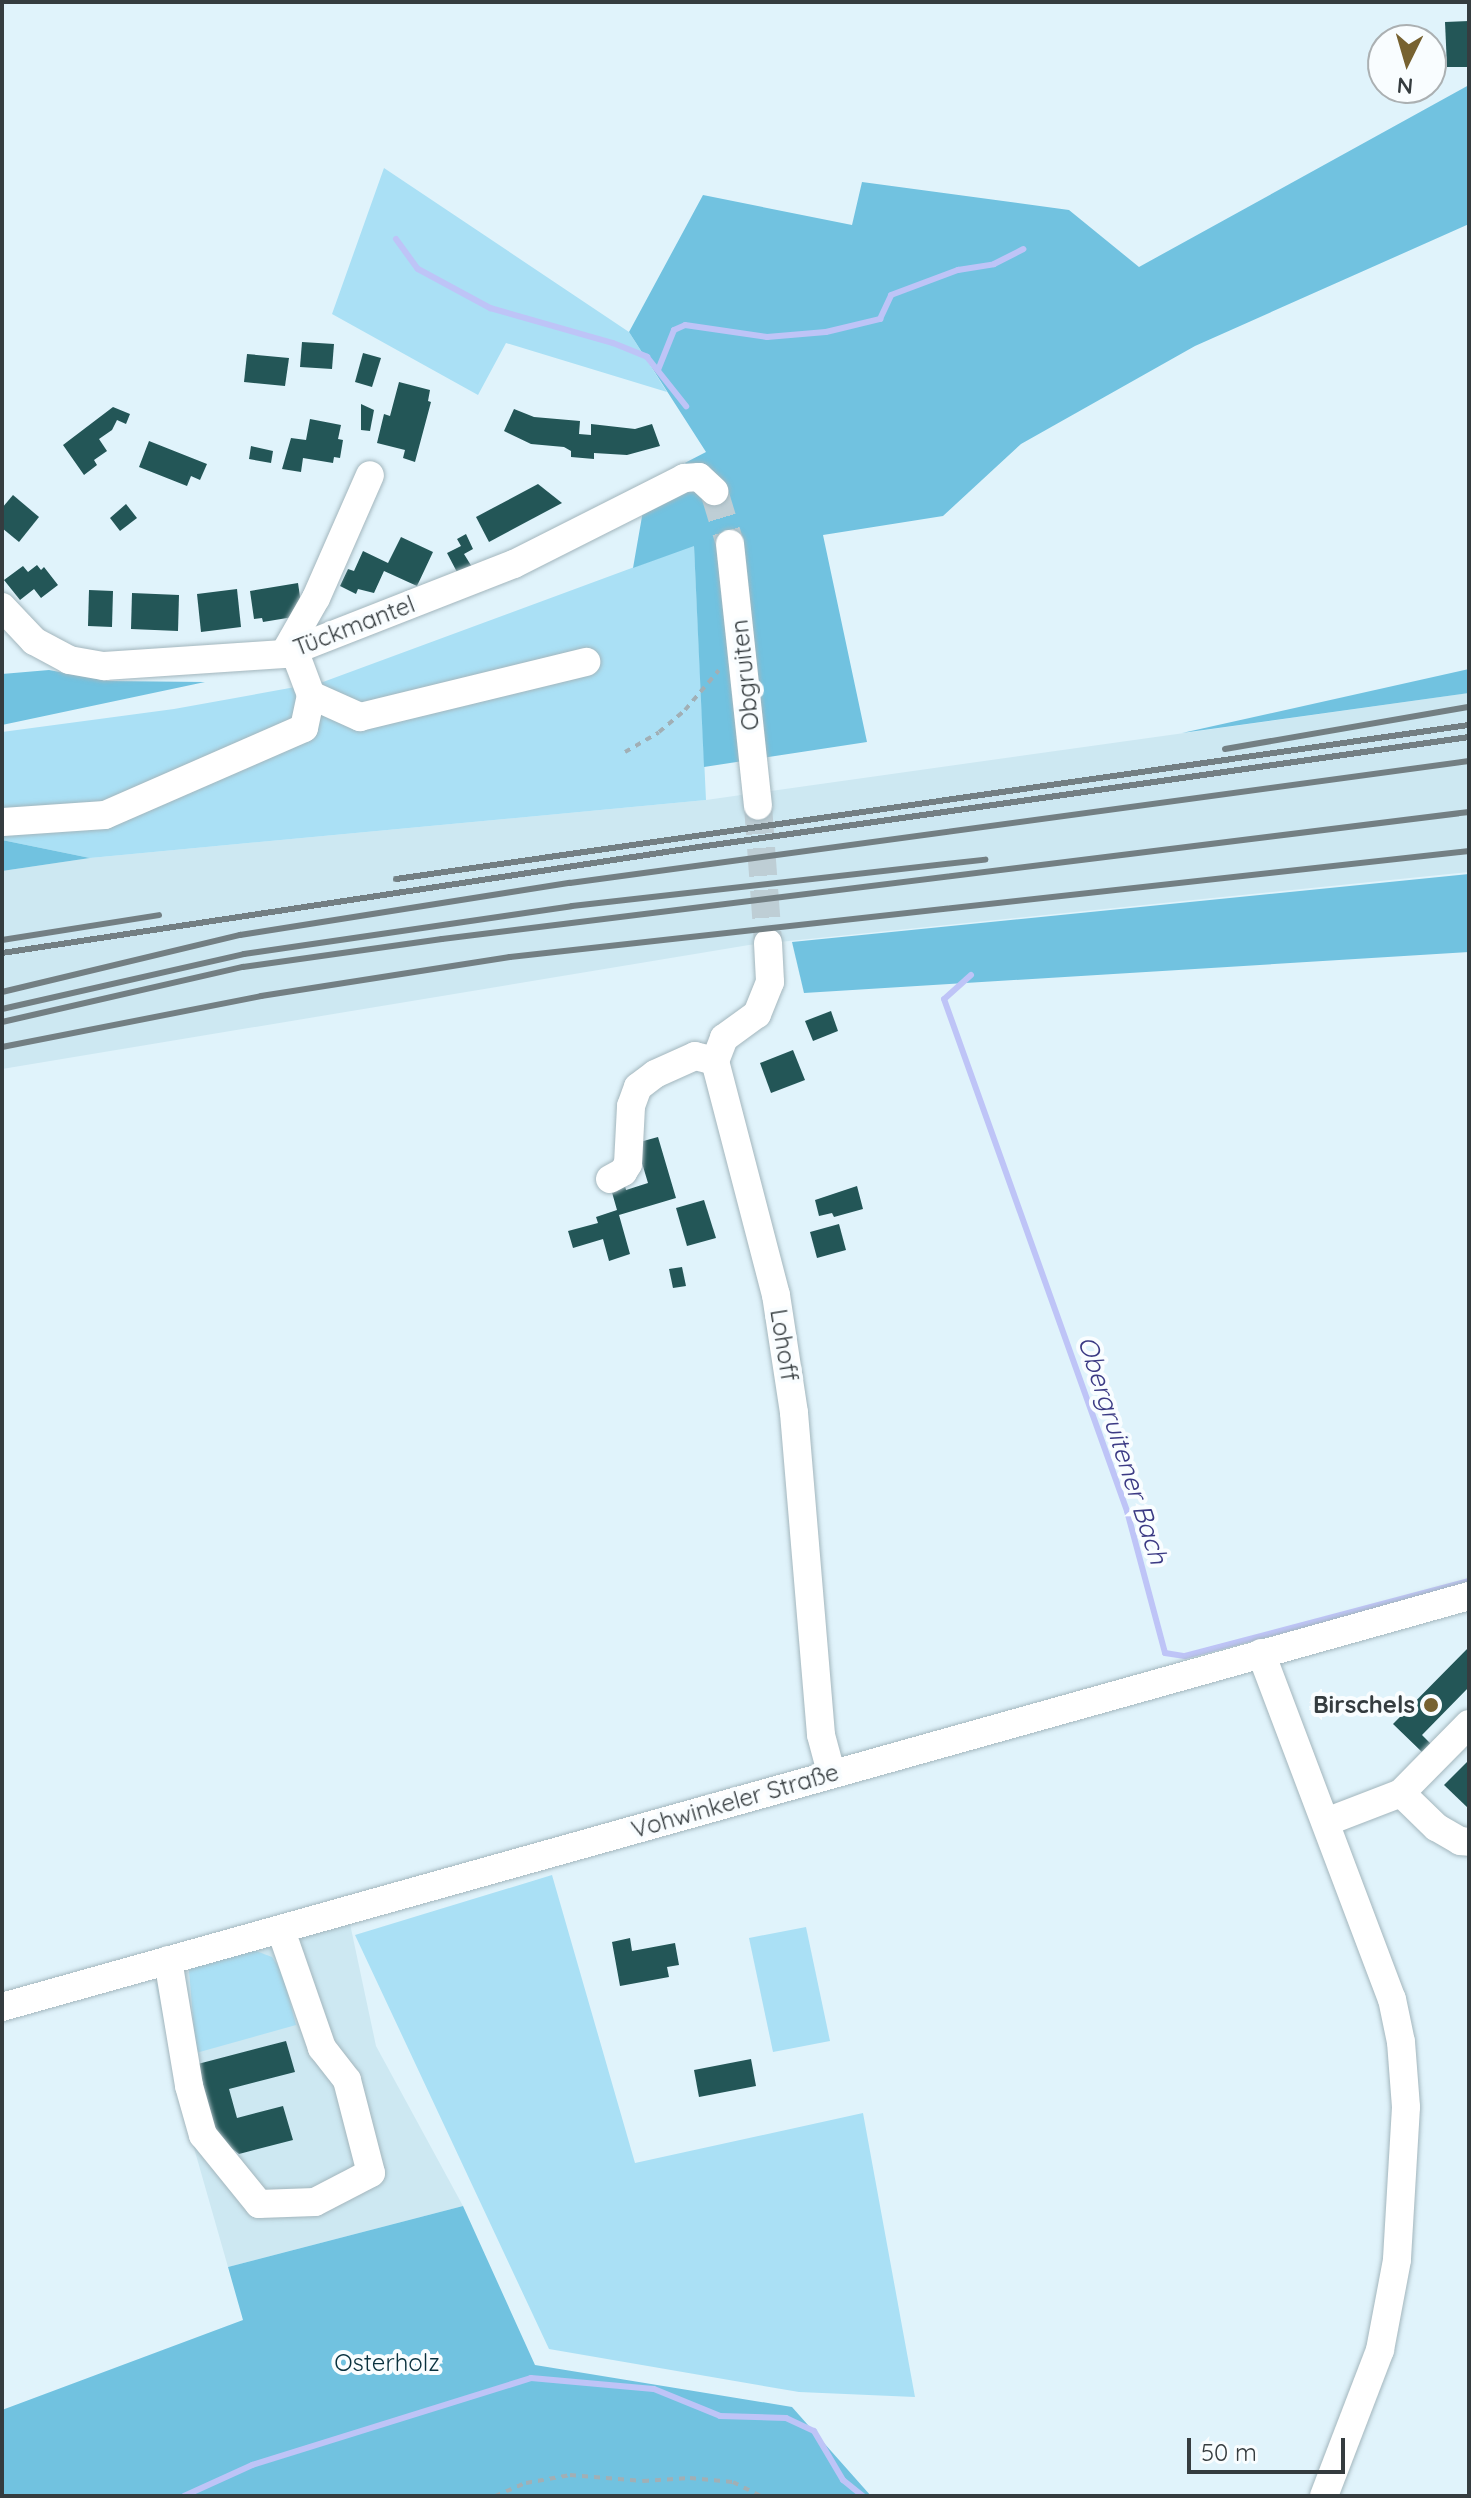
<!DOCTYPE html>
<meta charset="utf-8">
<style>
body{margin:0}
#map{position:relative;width:1471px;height:2498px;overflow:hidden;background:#e0f3fb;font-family:Quicksand,sans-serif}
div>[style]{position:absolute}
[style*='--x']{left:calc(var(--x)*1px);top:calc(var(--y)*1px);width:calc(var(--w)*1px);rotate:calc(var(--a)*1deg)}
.built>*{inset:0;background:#cde8f2}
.green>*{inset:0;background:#aae0f5}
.forest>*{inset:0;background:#71c2e0}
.stream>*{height:6px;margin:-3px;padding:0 3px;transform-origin:3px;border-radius:3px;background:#bec4f7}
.building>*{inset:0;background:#235657}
.minor-tunnel>*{height:28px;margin-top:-14px;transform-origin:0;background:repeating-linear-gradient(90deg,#beced5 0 28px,transparent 0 42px)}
.path>*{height:4px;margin-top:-2px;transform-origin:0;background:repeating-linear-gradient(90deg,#a1afb5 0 6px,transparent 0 12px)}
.roads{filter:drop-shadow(0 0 2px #a3b6bd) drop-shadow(0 0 2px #a3b6bd)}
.minor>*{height:28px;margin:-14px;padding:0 14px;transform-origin:14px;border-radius:14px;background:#fff}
.rail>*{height:6px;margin:-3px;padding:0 3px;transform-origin:3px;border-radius:3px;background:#737f83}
.dots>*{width:22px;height:22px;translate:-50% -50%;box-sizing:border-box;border:4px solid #f9fdff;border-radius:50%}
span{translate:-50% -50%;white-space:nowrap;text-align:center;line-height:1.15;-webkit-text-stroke:8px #f9fdff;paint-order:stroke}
.street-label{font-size:24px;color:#353c3f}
.poi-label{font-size:24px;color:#353c3f;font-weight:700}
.right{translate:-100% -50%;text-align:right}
.park-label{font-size:24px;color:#09313e}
.water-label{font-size:26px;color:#3b3a84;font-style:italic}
.frame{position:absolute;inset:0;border:4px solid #353c3f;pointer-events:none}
.north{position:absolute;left:1367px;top:24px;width:80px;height:80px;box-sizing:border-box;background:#f9fdff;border:2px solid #abb0b2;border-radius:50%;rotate:185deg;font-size:22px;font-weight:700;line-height:32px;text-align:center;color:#353c3f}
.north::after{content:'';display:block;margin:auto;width:28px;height:36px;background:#776231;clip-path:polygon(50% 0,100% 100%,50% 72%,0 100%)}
.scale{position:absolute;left:1187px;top:2438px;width:158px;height:36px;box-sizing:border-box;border:4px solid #353c3f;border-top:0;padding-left:10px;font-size:24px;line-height:28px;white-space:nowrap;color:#353c3f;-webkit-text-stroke:6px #f9fdff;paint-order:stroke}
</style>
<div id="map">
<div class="built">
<div style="clip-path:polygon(1469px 693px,1469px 872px,749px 945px,2px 1069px,2px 871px,90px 858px,706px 800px)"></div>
<div style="clip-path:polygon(349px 1919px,376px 2046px,463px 2206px,228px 2267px,184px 2113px,155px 1983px)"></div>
</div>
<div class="green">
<div style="clip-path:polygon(384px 168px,629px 332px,667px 392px,506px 343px,478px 395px,332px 314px)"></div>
<div style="clip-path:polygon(694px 545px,706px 800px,90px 858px,2px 840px,2px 732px,174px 709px,323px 682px)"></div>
<div style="clip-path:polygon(552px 1875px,635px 2163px,863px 2113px,915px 2397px,799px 2392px,549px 2349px,355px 1935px)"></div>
<div style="clip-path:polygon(806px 1927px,830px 2041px,773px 2052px,749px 1938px)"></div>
<div style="clip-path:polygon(251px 1949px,272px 1957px,282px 1972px,296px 2025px,196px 2053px,189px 1970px,207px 1959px)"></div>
</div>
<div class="forest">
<div style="clip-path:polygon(1469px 85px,1469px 224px,1195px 346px,1021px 444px,943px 516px,823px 535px,867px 742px,704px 767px,694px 546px,633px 568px,648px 482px,706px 452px,629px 332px,703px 195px,852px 225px,862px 182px,1069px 210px,1139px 267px)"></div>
<div style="clip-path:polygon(1469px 669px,1469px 693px,1182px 733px)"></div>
<div style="clip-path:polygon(49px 670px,108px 681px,205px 682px,2px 725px,2px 674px)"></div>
<div style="clip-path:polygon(2px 840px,90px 858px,2px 871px)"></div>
<div style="clip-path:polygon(1469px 874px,1469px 952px,804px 993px,792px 942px)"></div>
<div style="clip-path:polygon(463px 2206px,535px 2365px,792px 2407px,871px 2496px,2px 2496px,2px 2410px,243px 2320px,228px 2267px)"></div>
</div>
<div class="stream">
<div style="--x:396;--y:239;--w:37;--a:54"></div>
<div style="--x:418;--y:269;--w:82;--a:28.4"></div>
<div style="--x:490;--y:308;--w:128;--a:15.9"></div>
<div style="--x:613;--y:343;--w:37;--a:22"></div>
<div style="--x:647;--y:357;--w:63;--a:51.5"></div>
<div style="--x:658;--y:370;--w:43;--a:-68.2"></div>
<div style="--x:674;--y:330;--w:12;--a:-24"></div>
<div style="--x:685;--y:325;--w:83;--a:8.3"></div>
<div style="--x:767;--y:337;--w:59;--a:-4.8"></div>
<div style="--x:826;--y:332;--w:56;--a:-13.5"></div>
<div style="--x:880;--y:319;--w:26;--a:-65"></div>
<div style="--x:891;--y:295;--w:72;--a:-20.5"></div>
<div style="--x:958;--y:270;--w:36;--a:-9"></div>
<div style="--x:994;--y:264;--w:33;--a:-27"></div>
<div style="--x:971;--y:975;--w:36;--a:138"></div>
<div style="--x:944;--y:999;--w:544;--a:70.33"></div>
<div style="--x:1127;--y:1511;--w:147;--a:75"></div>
<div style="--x:1165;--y:1653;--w:20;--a:9"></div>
<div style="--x:1185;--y:1656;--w:294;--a:-14.8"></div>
<div style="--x:184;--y:2496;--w:75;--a:-24.5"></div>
<div style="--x:252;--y:2465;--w:292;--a:-17.3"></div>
<div style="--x:531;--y:2378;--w:123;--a:5.1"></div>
<div style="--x:654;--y:2389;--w:71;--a:22.2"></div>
<div style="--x:720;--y:2416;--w:66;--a:1.7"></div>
<div style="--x:786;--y:2418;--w:31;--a:25"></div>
<div style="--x:814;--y:2431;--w:57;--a:59.4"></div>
<div style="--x:843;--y:2480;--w:26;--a:39"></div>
</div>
<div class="building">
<div style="clip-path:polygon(1469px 21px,1469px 67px,1447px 67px,1445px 22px)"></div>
<div style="clip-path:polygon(302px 342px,334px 344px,332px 369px,300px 367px)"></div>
<div style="clip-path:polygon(363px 353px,381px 358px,372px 387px,355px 382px)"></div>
<div style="clip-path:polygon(247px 354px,289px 358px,285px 386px,244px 382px)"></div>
<div style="clip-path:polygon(399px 382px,430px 390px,428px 401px,431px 402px,415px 462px,403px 458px,405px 450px,377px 443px,384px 414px,390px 416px)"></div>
<div style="clip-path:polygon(361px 404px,374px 410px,370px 431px,361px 430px)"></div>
<div style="clip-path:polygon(113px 407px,130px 414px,126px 424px,117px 420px,112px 430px,99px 439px,107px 451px,94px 460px,97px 465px,84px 475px,63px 445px)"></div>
<div style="clip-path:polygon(514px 409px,534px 417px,580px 421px,579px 434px,591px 435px,591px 424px,635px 429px,652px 424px,660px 446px,627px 455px,594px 453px,594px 459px,571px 457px,571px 451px,564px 447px,531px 444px,504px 431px)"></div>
<div style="clip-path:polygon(310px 419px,341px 425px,338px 439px,343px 440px,340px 458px,334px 457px,333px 463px,303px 458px,301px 472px,282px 469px,291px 438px,306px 440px)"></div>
<div style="clip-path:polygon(149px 441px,207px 464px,200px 480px,191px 476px,187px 486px,139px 467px)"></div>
<div style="clip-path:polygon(251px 446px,273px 451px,271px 463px,249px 459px)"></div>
<div style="clip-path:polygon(538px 484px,562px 503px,489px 542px,476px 517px)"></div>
<div style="clip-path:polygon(13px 495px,39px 517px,19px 542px,2px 528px,2px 508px)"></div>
<div style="clip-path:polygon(126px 504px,137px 518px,120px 531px,110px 518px)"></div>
<div style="clip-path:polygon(466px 534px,473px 549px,464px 554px,472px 567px,458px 574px,447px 553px,461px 546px,457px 539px)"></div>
<div style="clip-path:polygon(401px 537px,433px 552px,417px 586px,384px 571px,374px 593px,358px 589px,356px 594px,340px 586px,348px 569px,354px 571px,363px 551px,388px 563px)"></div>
<div style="clip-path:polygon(37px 565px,41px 570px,44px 567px,58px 585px,41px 598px,34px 589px,20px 600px,4px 580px,23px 566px,28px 572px)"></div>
<div style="clip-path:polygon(298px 583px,302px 610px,293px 617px,263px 622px,262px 618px,254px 619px,250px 591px)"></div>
<div style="clip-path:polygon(237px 589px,241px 627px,201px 632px,197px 594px)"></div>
<div style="clip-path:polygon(89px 590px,113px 591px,112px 627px,88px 626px)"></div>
<div style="clip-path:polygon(132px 593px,179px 595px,178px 631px,131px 629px)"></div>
<div style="clip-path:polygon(831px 1011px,838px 1031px,813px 1041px,805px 1021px)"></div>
<div style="clip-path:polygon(793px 1050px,805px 1080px,771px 1093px,760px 1063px)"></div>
<div style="clip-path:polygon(658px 1137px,676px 1198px,619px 1215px,630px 1254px,609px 1261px,603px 1239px,573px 1248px,568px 1231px,598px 1223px,596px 1217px,617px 1210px,609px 1182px,623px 1178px,626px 1190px,648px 1183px,636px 1143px)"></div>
<div style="clip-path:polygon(857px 1186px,863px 1209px,834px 1217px,832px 1213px,819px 1216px,815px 1200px)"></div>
<div style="clip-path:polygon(704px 1200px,716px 1238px,687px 1246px,676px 1208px)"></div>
<div style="clip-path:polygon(839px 1224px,846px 1250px,817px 1258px,810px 1232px)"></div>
<div style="clip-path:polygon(682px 1267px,686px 1286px,673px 1288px,669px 1269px)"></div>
<div style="clip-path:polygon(1469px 1647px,1469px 1687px,1422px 1735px,1431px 1744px,1423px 1753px,1393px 1724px)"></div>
<div style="clip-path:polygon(1469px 1760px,1469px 1809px,1444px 1785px)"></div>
<div style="clip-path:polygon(630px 1938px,632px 1951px,675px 1943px,679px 1965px,667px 1967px,669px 1977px,620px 1986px,612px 1942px)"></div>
<div style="clip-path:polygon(286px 2041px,295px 2072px,229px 2089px,237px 2118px,283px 2106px,293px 2140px,239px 2154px,213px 2134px,194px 2065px)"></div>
<div style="clip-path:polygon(751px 2059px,756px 2086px,699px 2097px,694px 2070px)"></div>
</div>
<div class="minor-tunnel">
<div style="--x:714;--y:491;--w:55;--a:73.2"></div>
<div style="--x:758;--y:806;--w:137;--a:85.8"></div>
</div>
<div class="path">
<div style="--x:625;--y:752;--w:39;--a:-30"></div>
<div style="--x:659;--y:732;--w:34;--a:-40"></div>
<div style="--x:685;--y:710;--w:52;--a:-49.6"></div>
<div style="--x:495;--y:2496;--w:34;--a:-23"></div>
<div style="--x:526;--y:2483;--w:45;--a:-10.3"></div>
<div style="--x:570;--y:2475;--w:73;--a:4.7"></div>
<div style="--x:643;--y:2481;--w:47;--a:-3.7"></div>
<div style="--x:690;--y:2478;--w:43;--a:5.3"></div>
<div style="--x:733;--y:2482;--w:30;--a:27"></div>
</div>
<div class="roads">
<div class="minor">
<div style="--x:730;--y:544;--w:263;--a:83.9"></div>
<div style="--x:2;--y:607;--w:47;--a:46.7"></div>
<div style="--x:34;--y:641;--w:40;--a:28"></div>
<div style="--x:69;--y:660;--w:36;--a:10"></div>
<div style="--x:104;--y:666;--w:180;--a:-3.8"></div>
<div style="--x:284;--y:654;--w:247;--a:-21.4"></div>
<div style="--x:514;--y:564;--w:191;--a:-26.8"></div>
<div style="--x:684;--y:478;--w:15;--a:-4"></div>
<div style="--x:699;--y:477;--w:21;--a:43"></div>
<div style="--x:284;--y:654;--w:64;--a:-60.3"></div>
<div style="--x:316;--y:598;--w:134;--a:-66.3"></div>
<div style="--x:311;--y:695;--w:54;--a:24.2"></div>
<div style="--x:360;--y:717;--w:233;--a:-13.7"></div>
<div style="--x:3;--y:822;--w:102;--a:-3.9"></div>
<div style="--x:105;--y:815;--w:217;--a:-23.6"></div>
<div style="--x:304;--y:728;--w:34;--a:-78"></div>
<div style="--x:311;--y:695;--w:48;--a:-110.7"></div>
<div style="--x:768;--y:943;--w:39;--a:87"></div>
<div style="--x:770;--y:982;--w:35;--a:112"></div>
<div style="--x:757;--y:1014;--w:41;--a:144"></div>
<div style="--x:724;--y:1038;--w:25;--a:111"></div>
<div style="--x:715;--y:1061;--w:242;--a:75.4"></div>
<div style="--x:776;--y:1295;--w:119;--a:81.3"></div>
<div style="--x:794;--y:1413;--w:323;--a:85.2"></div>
<div style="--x:821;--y:1735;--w:39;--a:75"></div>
<div style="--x:610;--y:1179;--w:15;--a:-28"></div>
<div style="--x:623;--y:1172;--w:9;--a:-58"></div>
<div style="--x:628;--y:1164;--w:58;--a:-87"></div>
<div style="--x:631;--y:1106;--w:20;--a:-70"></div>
<div style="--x:638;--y:1087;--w:21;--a:-37"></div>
<div style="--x:655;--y:1074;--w:44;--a:-24.2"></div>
<div style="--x:695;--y:1056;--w:21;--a:14"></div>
<div style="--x:1261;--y:1653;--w:370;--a:69.3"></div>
<div style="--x:1392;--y:1999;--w:44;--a:78.2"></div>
<div style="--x:1401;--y:2042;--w:65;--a:85.6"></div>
<div style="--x:1406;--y:2107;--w:153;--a:93.4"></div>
<div style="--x:1397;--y:2260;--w:92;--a:100.7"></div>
<div style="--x:1380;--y:2350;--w:156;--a:111"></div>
<div style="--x:1401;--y:1793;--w:49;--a:44.2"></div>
<div style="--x:1436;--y:1827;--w:28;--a:30"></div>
<div style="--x:1460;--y:1841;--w:9;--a:6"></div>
<div style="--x:1326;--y:1822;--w:80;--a:-21.1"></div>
<div style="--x:1401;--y:1793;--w:97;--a:-45.4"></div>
<div style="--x:168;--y:1960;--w:128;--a:80.5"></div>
<div style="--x:189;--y:2086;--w:51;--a:74.1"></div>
<div style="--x:203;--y:2135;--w:89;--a:50.9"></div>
<div style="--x:259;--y:2204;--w:56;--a:-2"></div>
<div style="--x:315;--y:2202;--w:63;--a:-27.4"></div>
<div style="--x:371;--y:2173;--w:96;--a:-104.5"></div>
<div style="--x:347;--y:2080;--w:41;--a:-128"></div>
<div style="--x:322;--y:2048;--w:125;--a:-109.2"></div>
<div style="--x:2;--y:2007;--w:1523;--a:-15.65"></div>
</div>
</div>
<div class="rail">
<div style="--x:1225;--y:749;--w:248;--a:-9.8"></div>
<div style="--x:396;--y:879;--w:1084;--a:-8.17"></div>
<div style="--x:2;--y:940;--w:159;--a:-9"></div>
<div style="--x:2;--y:953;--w:698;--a:-8.65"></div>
<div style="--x:692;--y:848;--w:785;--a:-8.13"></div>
<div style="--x:2;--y:992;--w:245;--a:-13.5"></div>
<div style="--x:240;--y:935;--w:334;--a:-9"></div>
<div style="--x:570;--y:883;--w:907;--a:-7.73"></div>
<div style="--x:2;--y:1009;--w:248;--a:-12.8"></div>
<div style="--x:244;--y:954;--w:331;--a:-8.3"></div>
<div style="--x:572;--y:906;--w:416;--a:-6.4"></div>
<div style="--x:2;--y:1022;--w:247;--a:-12.9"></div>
<div style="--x:243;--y:967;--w:201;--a:-8"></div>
<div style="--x:442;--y:939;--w:1035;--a:-7.05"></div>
<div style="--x:2;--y:1047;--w:264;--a:-11.1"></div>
<div style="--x:261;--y:996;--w:252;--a:-8.9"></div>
<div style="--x:510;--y:957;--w:965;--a:-6.31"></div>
</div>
<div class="dots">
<div style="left:1431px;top:1705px;background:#776231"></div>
</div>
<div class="street-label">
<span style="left:354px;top:626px;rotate:-21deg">Tückmantel</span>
<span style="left:745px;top:675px;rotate:-96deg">Obgruiten</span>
<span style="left:784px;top:1345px;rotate:81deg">Lohoff</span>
<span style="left:735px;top:1801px;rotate:-16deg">Vohwinkeler Straße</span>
</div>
<div class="poi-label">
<span class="right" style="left:1415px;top:1705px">Birschels</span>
</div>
<div class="park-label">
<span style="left:387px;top:2363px">Osterholz</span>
</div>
<div class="water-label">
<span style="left:1123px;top:1450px;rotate:72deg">Obergruitener Bach</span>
</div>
<div class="frame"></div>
<div class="north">N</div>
<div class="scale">50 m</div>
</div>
